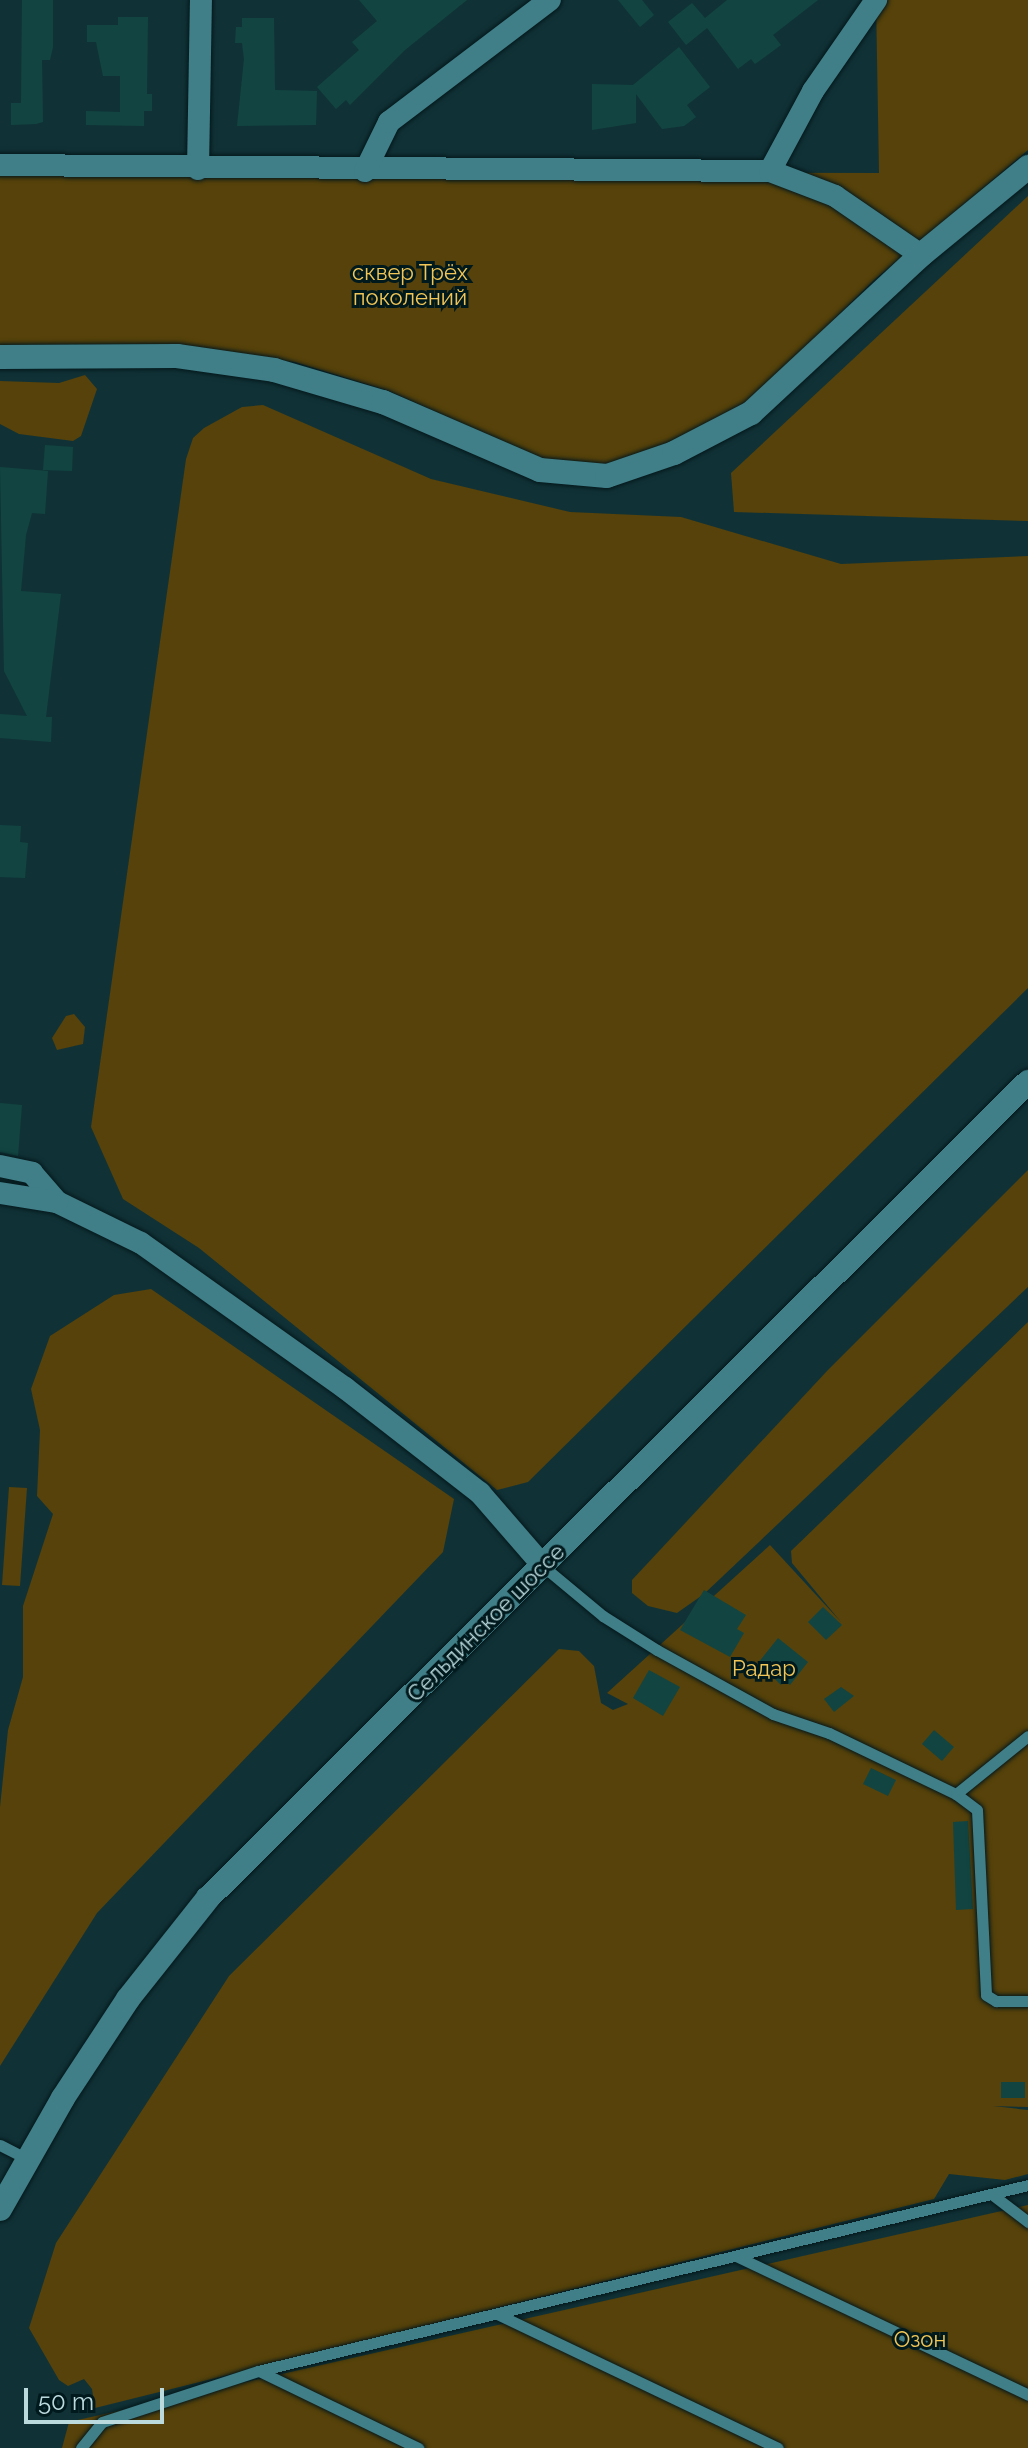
<!DOCTYPE html>
<meta charset="utf-8">
<style>
body{margin:0}
#map{position:relative;width:1028px;height:2448px;overflow:hidden;background:#103237;font-family:Raleway,sans-serif}
div>[style]{position:absolute}
[style*='--x']{left:calc(var(--x)*1px);top:calc(var(--y)*1px);width:calc(var(--w)*1px);rotate:calc(var(--a)*1deg)}
.green>*{inset:0;background:#56420a}
.building>*{inset:0;background:#124541}
.roads{filter:drop-shadow(0 0 2px #05181b) drop-shadow(0 0 2px #05181b)}
.lane>*{height:11px;margin:-5.5px;padding:0 5.5px;transform-origin:5.5px;border-radius:5.5px;background:#407f88}
.street>*{height:22px;margin:-11px;padding:0 11px;transform-origin:11px;border-radius:11px;background:#407f88}
.secondary>*{height:24px;margin:-12px;padding:0 12px;transform-origin:12px;border-radius:12px;background:#407f88}
span{translate:-50% -50%;white-space:nowrap;text-align:center;line-height:1.15;-webkit-text-stroke:6px #00191d;paint-order:stroke}
.park-label{font-size:22px;color:#f2c656}
.street-label{font-size:22px;color:#bbdade}
.scale{position:absolute;left:24px;top:2388px;width:140px;height:36px;box-sizing:border-box;border:4px solid #bbdade;border-top:0;padding-left:10px;font-size:24px;line-height:28px;white-space:nowrap;color:#bbdade;-webkit-text-stroke:6px #00191d;paint-order:stroke}
</style>
<div id="map">
<div class="green">
<div style="clip-path:polygon(876px 0,1028px 0,1028px 150px,874px 280px,748px 403px,661px 446px,606px 464px,571px 466px,538px 457px,389px 391px,295px 362px,154px 344px,0 345px,0 172px,879px 173px)"></div>
<div style="clip-path:polygon(1028px 196px,1028px 521px,734px 512px,731px 473px)"></div>
<div style="clip-path:polygon(85px 375px,97px 389px,81px 436px,73px 441px,19px 434px,0 424px,0 381px,59px 383px)"></div>
<div style="clip-path:polygon(263px 405px,431px 479px,570px 512px,681px 517px,841px 564px,1028px 556px,1028px 988px,528px 1482px,497px 1490px,199px 1248px,123px 1199px,91px 1127px,186px 459px,193px 438px,204px 428px,242px 407px)"></div>
<div style="clip-path:polygon(74px 1014px,85px 1027px,83px 1044px,57px 1050px,52px 1038px,66px 1016px)"></div>
<div style="clip-path:polygon(1028px 1170px,1028px 1287px,704px 1594px,677px 1613px,648px 1606px,632px 1593px,632px 1580px,827px 1371px)"></div>
<div style="clip-path:polygon(151px 1289px,454px 1499px,443px 1552px,97px 1913px,0 2066px,0 1807px,8px 1730px,23px 1677px,23px 1606px,53px 1514px,37px 1496px,40px 1430px,31px 1389px,50px 1336px,114px 1295px)"></div>
<div style="clip-path:polygon(1028px 1322px,1028px 2107px,993px 2106px,1028px 2110px,1028px 2174px,1005px 2180px,949px 2174px,934px 2199px,95px 2408px,92px 2389px,84px 2379px,68px 2386px,59px 2380px,29px 2328px,56px 2243px,229px 1976px,559px 1649px,579px 1651px,594px 1666px,601px 1703px,613px 1710px,628px 1704px,607px 1693px,770px 1545px,841px 1622px,792px 1563px,791px 1551px)"></div>
<div style="clip-path:polygon(9px 1487px,27px 1488px,20px 1586px,2px 1585px)"></div>
<div style="clip-path:polygon(1028px 2205px,1028px 2448px,62px 2448px,69px 2422px)"></div>
</div>
<div class="building">
<div style="clip-path:polygon(22px 0,53px 0,53px 47px,50px 60px,42px 60px,43px 122px,36px 124px,11px 125px,11px 103px,21px 103px)"></div>
<div style="clip-path:polygon(359px 0,467px 0,405px 50px,350px 105px,346px 100px,336px 109px,317px 87px,359px 50px,352px 42px,377px 21px)"></div>
<div style="clip-path:polygon(618px 0,642px 0,654px 15px,640px 27px)"></div>
<div style="clip-path:polygon(727px 0,818px 0,773px 35px,781px 45px,755px 64px,751px 59px,738px 69px,707px 28px,686px 45px,668px 22px,692px 3px,705px 18px)"></div>
<div style="clip-path:polygon(118px 17px,148px 17px,147px 94px,152px 94px,152px 111px,144px 111px,144px 126px,86px 125px,86px 111px,120px 112px,120px 76px,103px 76px,96px 42px,87px 42px,87px 25px,118px 25px)"></div>
<div style="clip-path:polygon(242px 18px,274px 18px,275px 90px,317px 91px,316px 125px,237px 126px,244px 59px,242px 43px,235px 43px,236px 27px,242px 27px)"></div>
<div style="clip-path:polygon(679px 47px,710px 87px,687px 105px,696px 117px,684px 126px,662px 129px,636px 94px,636px 123px,592px 130px,592px 84px,633px 85px)"></div>
<div style="clip-path:polygon(45px 445px,73px 447px,72px 471px,43px 470px)"></div>
<div style="clip-path:polygon(0 467px,48px 471px,45px 514px,32px 513px,26px 535px,21px 591px,61px 594px,46px 717px,52px 717px,51px 742px,0 738px,0 714px,27px 716px,4px 671px)"></div>
<div style="clip-path:polygon(0 825px,21px 826px,20px 842px,28px 843px,25px 878px,0 877px)"></div>
<div style="clip-path:polygon(0 1103px,22px 1105px,18px 1156px,0 1152px)"></div>
<div style="clip-path:polygon(704px 1590px,746px 1615px,737px 1629px,744px 1633px,730px 1657px,680px 1630px)"></div>
<div style="clip-path:polygon(823px 1607px,842px 1625px,826px 1640px,808px 1622px)"></div>
<div style="clip-path:polygon(778px 1638px,808px 1662px,790px 1685px,784px 1680px,781px 1685px,758px 1663px)"></div>
<div style="clip-path:polygon(649px 1670px,680px 1687px,663px 1716px,633px 1698px)"></div>
<div style="clip-path:polygon(841px 1687px,854px 1696px,834px 1712px,824px 1699px)"></div>
<div style="clip-path:polygon(934px 1730px,954px 1747px,942px 1761px,922px 1744px)"></div>
<div style="clip-path:polygon(871px 1768px,896px 1780px,888px 1796px,863px 1784px)"></div>
<div style="clip-path:polygon(968px 1821px,973px 1909px,956px 1910px,953px 1822px)"></div>
<div style="clip-path:polygon(1001px 2082px,1025px 2082px,1025px 2098px,1001px 2098px)"></div>
</div>
<div class="roads">
<div class="lane">
<div style="--x:544;--y:1567;--w:77;--a:39.7"></div>
<div style="--x:603;--y:1616;--w:64;--a:32.2"></div>
<div style="--x:657;--y:1650;--w:132;--a:28.9"></div>
<div style="--x:773;--y:1714;--w:59;--a:18.7"></div>
<div style="--x:829;--y:1733;--w:141;--a:25.7"></div>
<div style="--x:956;--y:1794;--w:26;--a:37"></div>
<div style="--x:977;--y:1810;--w:185;--a:87.2"></div>
<div style="--x:986;--y:1995;--w:12;--a:31"></div>
<div style="--x:996;--y:2001;--w:32;--a:0"></div>
<div style="--x:956;--y:1794;--w:92;--a:-38.9"></div>
<div style="--x:0;--y:2145;--w:31;--a:27"></div>
<div style="--x:994;--y:2196;--w:43;--a:37.4"></div>
<div style="--x:738;--y:2257;--w:321;--a:25.4"></div>
<div style="--x:497;--y:2314;--w:311;--a:25.5"></div>
<div style="--x:259;--y:2371;--w:177;--a:25.8"></div>
<div style="--x:81;--y:2448;--w:33;--a:-51"></div>
<div style="--x:102;--y:2422;--w:164;--a:-18.1"></div>
<div style="--x:258;--y:2371;--w:792;--a:-13.58"></div>
</div>
<div class="street">
<div style="--x:0;--y:165;--w:770;--a:0.45"></div>
<div style="--x:770;--y:171;--w:70;--a:21"></div>
<div style="--x:835;--y:196;--w:104;--a:34.5"></div>
<div style="--x:198;--y:169;--w:169;--a:-89"></div>
<div style="--x:365;--y:171;--w:55;--a:-63.9"></div>
<div style="--x:389;--y:122;--w:202;--a:-37.2"></div>
<div style="--x:770;--y:171;--w:91;--a:-61.7"></div>
<div style="--x:813;--y:91;--w:111;--a:-55.3"></div>
<div style="--x:0;--y:1166;--w:33;--a:12"></div>
<div style="--x:32;--y:1173;--w:38;--a:49"></div>
<div style="--x:57;--y:1202;--w:93;--a:26"></div>
<div style="--x:141;--y:1243;--w:250;--a:35.4"></div>
<div style="--x:345;--y:1388;--w:171;--a:37.9"></div>
<div style="--x:480;--y:1493;--w:98;--a:49.1"></div>
<div style="--x:0;--y:1193;--w:58;--a:9"></div>
</div>
<div class="secondary">
<div style="--x:0;--y:357;--w:177;--a:-0.3"></div>
<div style="--x:177;--y:356;--w:98;--a:8.2"></div>
<div style="--x:274;--y:370;--w:114;--a:16.4"></div>
<div style="--x:383;--y:402;--w:171;--a:23.4"></div>
<div style="--x:540;--y:470;--w:67;--a:5.1"></div>
<div style="--x:607;--y:476;--w:71;--a:-18.9"></div>
<div style="--x:674;--y:453;--w:87;--a:-27.5"></div>
<div style="--x:751;--y:413;--w:232;--a:-42.9"></div>
<div style="--x:921;--y:255;--w:139;--a:-39.4"></div>
<div style="--x:0;--y:2209;--w:128;--a:-60.4"></div>
<div style="--x:63;--y:2098;--w:118;--a:-56.7"></div>
<div style="--x:128;--y:1999;--w:129;--a:-51.6"></div>
<div style="--x:208;--y:1898;--w:1157;--a:-44.86"></div>
</div>
</div>
<div class="park-label">
<span style="left:410px;top:285px">сквер Трёх<br>поколений</span>
<span style="left:764px;top:1669px">Радар</span>
<span style="left:920px;top:2340px">Озон</span>
</div>
<div class="street-label">
<span style="left:486px;top:1623px;rotate:-45deg">Сельдинское шоссе</span>
</div>
<div class="scale">50 m</div>
</div>
